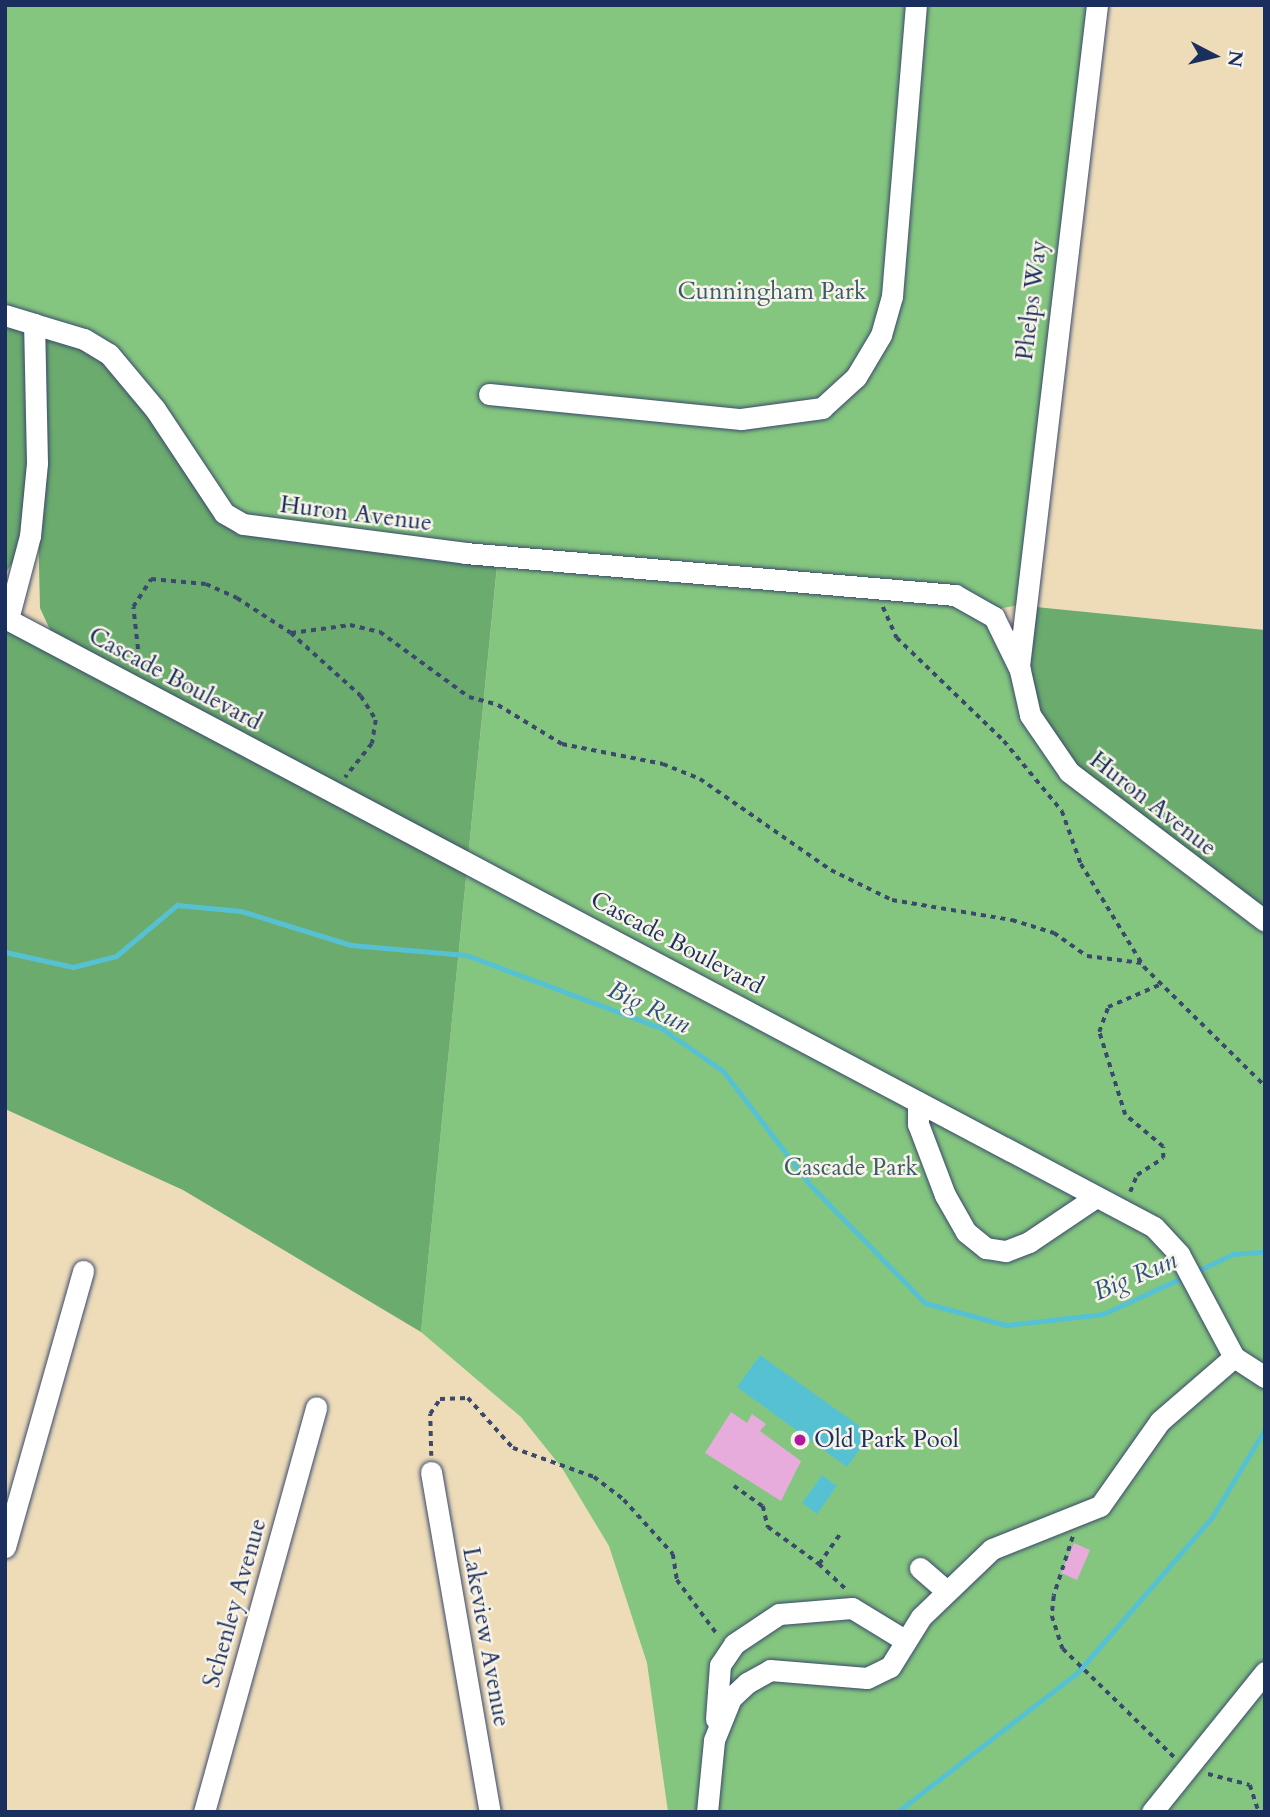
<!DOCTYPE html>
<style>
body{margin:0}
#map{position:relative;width:1270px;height:1817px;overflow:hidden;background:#eedcb9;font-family:Cardo,serif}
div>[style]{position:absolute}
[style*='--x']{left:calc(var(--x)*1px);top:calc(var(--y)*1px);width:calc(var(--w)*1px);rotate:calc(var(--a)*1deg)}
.green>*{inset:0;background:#84c67f}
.forest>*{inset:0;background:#6bab6e}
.water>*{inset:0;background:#57c1d4}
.stream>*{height:5px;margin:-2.5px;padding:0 2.5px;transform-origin:2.5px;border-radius:2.5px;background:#57c1d4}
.building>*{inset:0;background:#e7abdc}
.path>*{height:3.5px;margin-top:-1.75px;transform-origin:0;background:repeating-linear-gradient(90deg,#3b496c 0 5px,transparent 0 10px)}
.roads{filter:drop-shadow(0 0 2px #3b496c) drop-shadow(0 0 2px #3b496c)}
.minor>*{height:21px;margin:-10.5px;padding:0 10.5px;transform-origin:10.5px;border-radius:10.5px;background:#fff}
.dots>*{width:19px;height:19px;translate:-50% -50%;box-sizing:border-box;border:4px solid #f7f3e8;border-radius:50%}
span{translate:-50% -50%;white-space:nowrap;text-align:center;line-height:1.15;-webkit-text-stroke:5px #f7f3e8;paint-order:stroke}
.park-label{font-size:24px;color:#3a5c68}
.street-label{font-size:24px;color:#1b2f5e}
.poi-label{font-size:24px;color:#1b2f5e}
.left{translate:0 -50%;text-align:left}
.water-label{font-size:26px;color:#2a547c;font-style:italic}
.frame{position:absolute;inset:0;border:7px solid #1b2f5e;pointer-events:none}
.north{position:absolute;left:1179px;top:21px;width:70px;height:70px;-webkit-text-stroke:5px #f7f3e8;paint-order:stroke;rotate:97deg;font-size:19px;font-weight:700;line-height:28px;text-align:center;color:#1b2f5e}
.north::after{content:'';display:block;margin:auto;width:24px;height:32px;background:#1b2f5e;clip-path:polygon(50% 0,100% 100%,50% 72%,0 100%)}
</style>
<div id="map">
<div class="green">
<div style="clip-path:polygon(5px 5px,1097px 5px,1019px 605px,992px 610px,1265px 921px,1265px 1812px,668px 1812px,647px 1663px,609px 1546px,562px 1468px,521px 1417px,421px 1332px,498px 557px,243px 524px,5px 315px)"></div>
</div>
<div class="forest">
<div style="clip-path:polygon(5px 315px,109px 354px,223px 513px,498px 556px,421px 1332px,183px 1190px,5px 1109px,5px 618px,57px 645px,40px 608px,37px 478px,30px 536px,5px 574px)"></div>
<div style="clip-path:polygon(1026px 606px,1265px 630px,1265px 921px,1094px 796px,1030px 715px)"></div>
</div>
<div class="water">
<div style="clip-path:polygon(760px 1355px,871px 1434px,847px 1467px,737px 1387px)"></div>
<div style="clip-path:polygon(822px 1475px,837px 1486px,817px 1514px,802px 1503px)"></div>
</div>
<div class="stream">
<div style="--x:5;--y:952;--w:70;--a:12.4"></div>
<div style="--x:73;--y:967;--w:44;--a:-14.3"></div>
<div style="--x:116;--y:956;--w:80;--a:-39.9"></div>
<div style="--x:177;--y:905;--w:64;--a:5.4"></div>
<div style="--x:241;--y:911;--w:115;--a:17.2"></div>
<div style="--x:351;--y:945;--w:115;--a:5"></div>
<div style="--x:466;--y:955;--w:208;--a:20.5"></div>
<div style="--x:661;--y:1028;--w:75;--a:34.7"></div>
<div style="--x:723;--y:1071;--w:145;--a:52.6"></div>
<div style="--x:811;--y:1186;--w:163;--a:45.7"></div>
<div style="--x:925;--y:1303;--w:84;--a:15.2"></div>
<div style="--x:1006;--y:1325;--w:98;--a:-6.5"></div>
<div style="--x:1103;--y:1314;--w:91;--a:-24.6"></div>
<div style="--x:1195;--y:1272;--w:42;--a:-25.3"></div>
<div style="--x:1233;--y:1254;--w:32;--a:-4"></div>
<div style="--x:897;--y:1812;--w:227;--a:-37.7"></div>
<div style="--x:1077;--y:1673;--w:206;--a:-49.1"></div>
<div style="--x:1212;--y:1517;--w:103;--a:-58.9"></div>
</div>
<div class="building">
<div style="clip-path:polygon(731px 1412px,747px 1423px,752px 1414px,766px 1424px,760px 1431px,801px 1461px,781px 1501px,705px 1453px)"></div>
<div style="clip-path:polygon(1074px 1543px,1090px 1550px,1077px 1580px,1061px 1573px)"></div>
</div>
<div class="path">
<div style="--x:883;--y:607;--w:34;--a:66"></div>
<div style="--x:897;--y:638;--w:149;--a:43.9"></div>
<div style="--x:1004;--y:741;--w:91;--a:50.4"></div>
<div style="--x:1062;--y:811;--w:56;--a:70.3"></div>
<div style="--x:1081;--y:864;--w:121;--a:58.5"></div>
<div style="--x:1144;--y:967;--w:170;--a:44.5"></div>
<div style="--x:291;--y:633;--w:60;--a:-7.7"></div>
<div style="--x:350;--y:625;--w:31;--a:13"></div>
<div style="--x:380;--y:632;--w:110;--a:36.1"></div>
<div style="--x:469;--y:697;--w:30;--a:15"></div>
<div style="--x:498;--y:705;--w:75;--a:31.4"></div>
<div style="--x:562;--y:744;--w:103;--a:11.2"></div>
<div style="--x:663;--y:764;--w:40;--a:22"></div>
<div style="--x:700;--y:779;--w:160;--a:34.8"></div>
<div style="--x:831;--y:870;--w:68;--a:26.2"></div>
<div style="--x:892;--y:900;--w:122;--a:9.5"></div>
<div style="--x:1012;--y:920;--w:44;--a:17.2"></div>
<div style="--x:1054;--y:933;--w:40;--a:34.9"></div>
<div style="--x:1087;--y:956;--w:55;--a:7.3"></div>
<div style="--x:140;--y:669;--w:62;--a:-96.4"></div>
<div style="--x:133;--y:607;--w:33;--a:-57"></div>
<div style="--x:151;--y:579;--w:55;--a:5.2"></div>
<div style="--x:206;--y:584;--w:34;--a:24"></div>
<div style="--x:237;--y:598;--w:64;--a:32.9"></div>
<div style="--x:291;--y:633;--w:94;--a:42"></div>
<div style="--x:361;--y:696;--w:28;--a:58"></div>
<div style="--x:376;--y:720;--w:24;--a:99"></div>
<div style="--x:372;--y:744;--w:43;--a:128.5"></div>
<div style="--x:1130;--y:1192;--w:18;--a:-68"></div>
<div style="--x:1137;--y:1175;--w:31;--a:-33"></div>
<div style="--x:1163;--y:1158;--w:11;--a:-90"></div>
<div style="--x:1163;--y:1147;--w:50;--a:-139.9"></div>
<div style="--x:1125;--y:1115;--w:87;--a:-107.4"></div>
<div style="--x:1099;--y:1032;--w:27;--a:-70"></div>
<div style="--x:1108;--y:1007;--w:56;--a:-23.3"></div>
<div style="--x:431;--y:1456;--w:42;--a:-91.4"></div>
<div style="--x:430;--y:1414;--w:18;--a:-56"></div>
<div style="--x:440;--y:1399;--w:28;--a:-2"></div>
<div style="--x:468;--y:1398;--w:67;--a:48"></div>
<div style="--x:513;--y:1448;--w:86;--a:19.7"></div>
<div style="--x:594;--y:1477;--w:38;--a:37"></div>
<div style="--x:624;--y:1500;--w:73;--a:47.8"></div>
<div style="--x:673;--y:1554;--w:26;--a:81"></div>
<div style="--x:677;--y:1580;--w:67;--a:53.5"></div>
<div style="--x:734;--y:1486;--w:35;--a:35"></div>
<div style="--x:763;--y:1506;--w:22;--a:77"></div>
<div style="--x:768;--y:1527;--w:63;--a:36"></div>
<div style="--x:819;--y:1564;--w:37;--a:-55"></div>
<div style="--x:1073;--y:1537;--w:62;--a:107.9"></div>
<div style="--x:1054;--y:1596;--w:20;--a:96"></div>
<div style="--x:1052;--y:1616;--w:35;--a:72"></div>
<div style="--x:1063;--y:1649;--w:155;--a:44.2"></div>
<div style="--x:819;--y:1564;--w:40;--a:43"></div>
<div style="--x:1208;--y:1774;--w:43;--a:14.7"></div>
<div style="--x:1250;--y:1785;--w:28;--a:72"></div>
</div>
<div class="roads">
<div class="minor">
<div style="--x:1097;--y:5;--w:666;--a:96.73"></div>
<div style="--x:1019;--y:666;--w:50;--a:77.3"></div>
<div style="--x:1030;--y:715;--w:69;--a:55.6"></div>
<div style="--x:1069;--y:772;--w:246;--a:37.2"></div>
<div style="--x:5;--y:315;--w:30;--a:17"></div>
<div style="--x:489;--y:394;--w:253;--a:5.7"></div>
<div style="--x:741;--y:419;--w:82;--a:-7.7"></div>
<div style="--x:822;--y:408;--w:46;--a:-42.4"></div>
<div style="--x:856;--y:377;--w:49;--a:-59.2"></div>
<div style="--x:881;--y:335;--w:41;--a:-74.2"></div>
<div style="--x:892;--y:296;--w:292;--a:-85.3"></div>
<div style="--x:5;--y:618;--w:1300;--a:27.92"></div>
<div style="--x:1154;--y:1227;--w:37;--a:47"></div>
<div style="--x:1179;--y:1254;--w:117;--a:61.9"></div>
<div style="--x:1234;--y:1357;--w:37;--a:33"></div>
<div style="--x:8;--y:619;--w:86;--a:-75.2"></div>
<div style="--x:30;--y:536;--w:73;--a:-84.5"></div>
<div style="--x:37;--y:463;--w:139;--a:-91.2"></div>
<div style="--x:34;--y:324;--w:52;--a:16.7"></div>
<div style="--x:84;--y:339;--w:29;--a:31"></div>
<div style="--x:109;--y:354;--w:72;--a:50.1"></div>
<div style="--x:155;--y:409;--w:125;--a:56.4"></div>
<div style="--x:224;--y:513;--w:22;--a:30"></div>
<div style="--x:243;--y:524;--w:224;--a:7.4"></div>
<div style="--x:465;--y:553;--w:492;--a:4.9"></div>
<div style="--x:955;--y:595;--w:45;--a:29.4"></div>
<div style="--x:994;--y:617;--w:59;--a:63.9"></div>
<div style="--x:918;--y:1102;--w:22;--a:90"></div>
<div style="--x:918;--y:1124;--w:76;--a:69.2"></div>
<div style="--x:945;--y:1195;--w:43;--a:60.4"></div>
<div style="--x:966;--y:1232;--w:26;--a:39"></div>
<div style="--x:986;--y:1248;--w:20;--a:9"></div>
<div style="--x:1006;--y:1251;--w:25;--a:-21"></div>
<div style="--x:1029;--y:1242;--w:81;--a:-33.9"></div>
<div style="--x:431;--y:1472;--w:345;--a:80.2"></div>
<div style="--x:5;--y:1547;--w:287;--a:-74.2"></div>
<div style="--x:920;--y:1568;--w:33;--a:41"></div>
<div style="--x:716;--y:1719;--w:54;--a:-85.8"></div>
<div style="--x:720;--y:1665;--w:25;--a:-56"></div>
<div style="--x:734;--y:1644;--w:54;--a:-33.7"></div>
<div style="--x:779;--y:1614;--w:73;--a:-4.7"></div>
<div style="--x:852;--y:1608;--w:60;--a:31.3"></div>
<div style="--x:204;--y:1812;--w:420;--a:-74.5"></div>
<div style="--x:707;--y:1812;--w:72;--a:-84.4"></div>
<div style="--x:714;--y:1740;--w:45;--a:-68"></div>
<div style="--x:731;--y:1698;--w:22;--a:-43"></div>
<div style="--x:747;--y:1683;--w:26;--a:-29"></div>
<div style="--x:770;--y:1670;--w:97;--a:4.7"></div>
<div style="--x:867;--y:1678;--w:25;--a:-26"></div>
<div style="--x:890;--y:1667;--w:59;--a:-58.2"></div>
<div style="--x:921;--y:1617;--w:98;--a:-43.8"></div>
<div style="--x:992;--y:1549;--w:116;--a:-21.7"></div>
<div style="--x:1100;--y:1506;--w:104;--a:-54.8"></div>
<div style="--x:1160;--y:1421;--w:98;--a:-40.9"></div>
<div style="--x:1152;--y:1812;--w:180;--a:-51.1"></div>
</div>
</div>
<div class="dots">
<div style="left:800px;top:1440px;background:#b5179e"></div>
</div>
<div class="park-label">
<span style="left:772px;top:292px">Cunningham Park</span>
<span style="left:851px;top:1168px">Cascade Park</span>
</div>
<div class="street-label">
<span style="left:1032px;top:300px;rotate:-83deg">Phelps Way</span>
<span style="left:356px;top:514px;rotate:7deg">Huron Avenue</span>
<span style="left:175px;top:679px;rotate:28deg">Cascade Boulevard</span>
<span style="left:1153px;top:804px;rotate:38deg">Huron Avenue</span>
<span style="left:677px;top:943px;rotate:28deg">Cascade Boulevard</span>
<span style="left:235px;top:1603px;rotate:-74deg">Schenley Avenue</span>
<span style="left:486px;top:1637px;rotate:80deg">Lakeview Avenue</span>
</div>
<div class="poi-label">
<span class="left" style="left:814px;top:1440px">Old Park Pool</span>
</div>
<div class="water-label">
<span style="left:649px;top:1007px;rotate:26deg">Big Run</span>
<span style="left:1135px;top:1276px;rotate:-23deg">Big Run</span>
</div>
<div class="frame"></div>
<div class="north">N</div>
</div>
